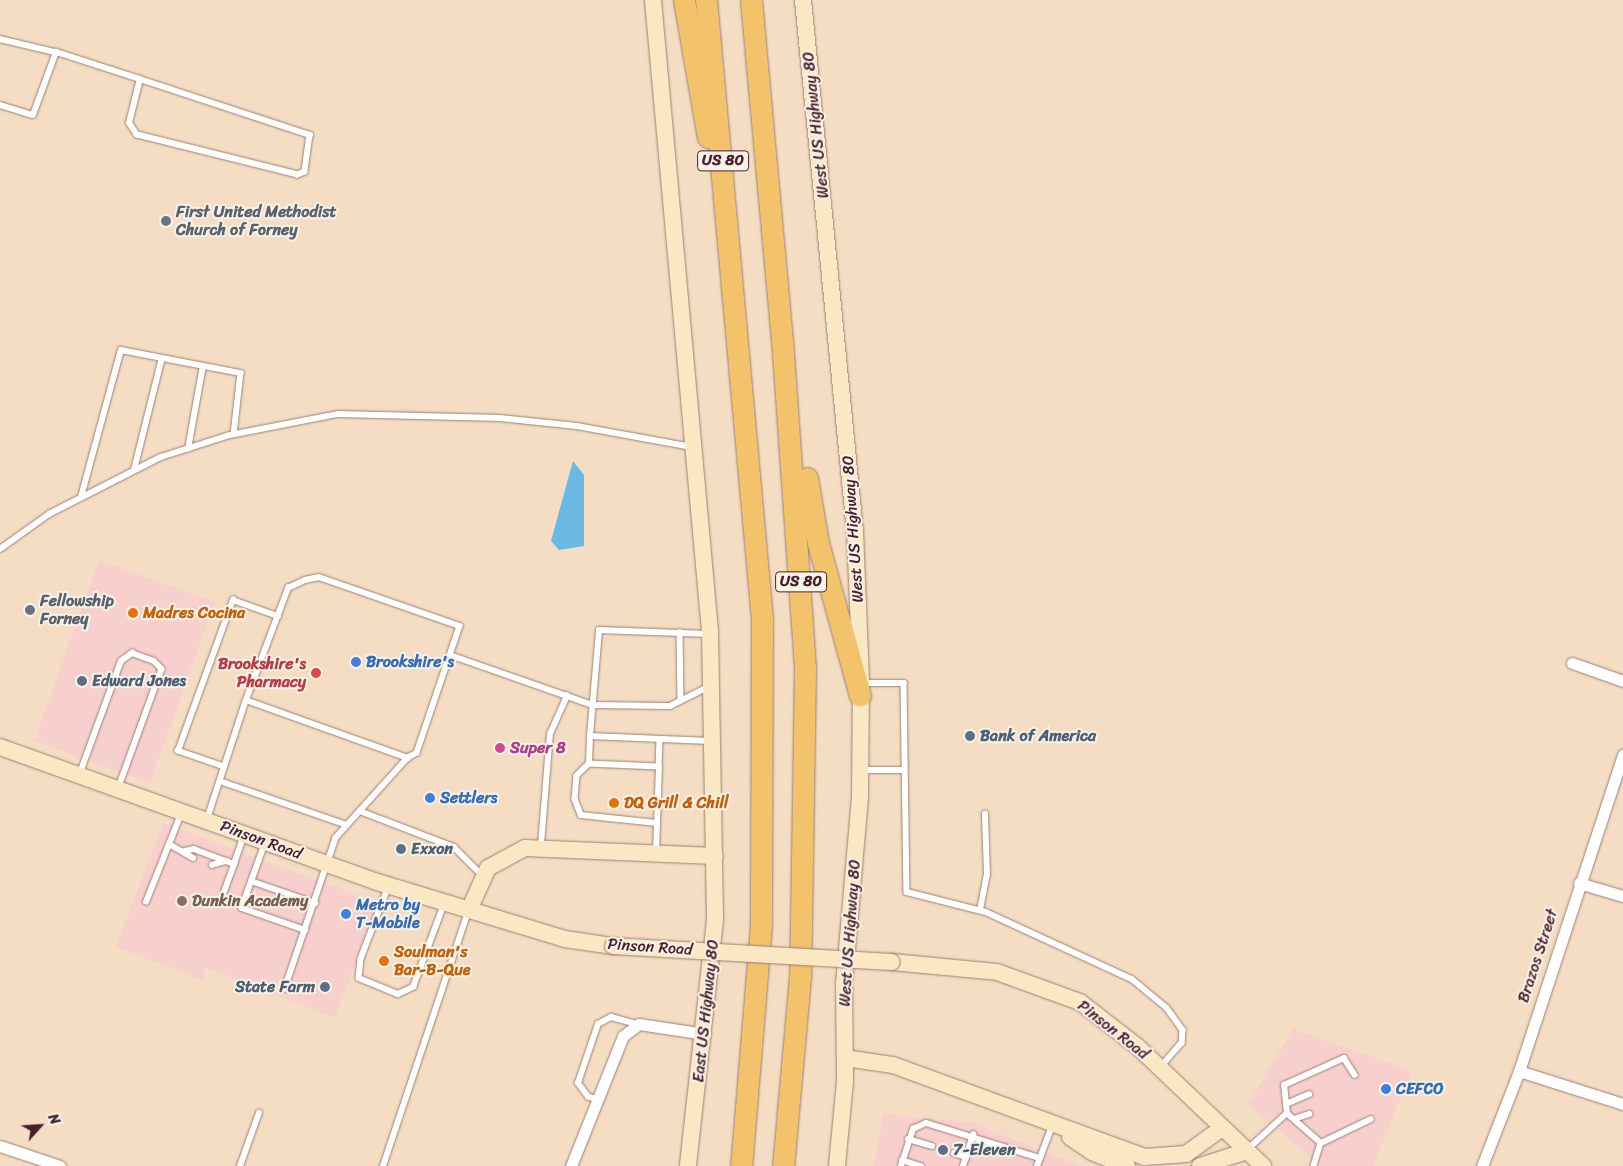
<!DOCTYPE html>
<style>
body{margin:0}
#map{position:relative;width:1623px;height:1166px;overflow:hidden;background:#f4ddc2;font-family:Sriracha,sans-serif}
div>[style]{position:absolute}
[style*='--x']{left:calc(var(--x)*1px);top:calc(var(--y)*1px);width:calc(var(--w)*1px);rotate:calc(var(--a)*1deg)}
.built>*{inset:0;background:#f7d0cd}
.water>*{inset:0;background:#69b9e4}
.roads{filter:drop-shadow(0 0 1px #9f7e76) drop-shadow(0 0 1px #9f7e76)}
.service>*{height:5.5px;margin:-2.75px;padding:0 2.75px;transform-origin:2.75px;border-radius:2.75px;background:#fff}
.minor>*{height:11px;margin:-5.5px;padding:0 5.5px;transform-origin:5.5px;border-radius:5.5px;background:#fff}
.secondary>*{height:16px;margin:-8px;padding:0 8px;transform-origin:8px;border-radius:8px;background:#fae7c3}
.motorway>*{height:21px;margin:-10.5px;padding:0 10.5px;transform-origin:10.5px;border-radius:10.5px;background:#f2c36a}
.bridges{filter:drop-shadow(0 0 1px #9f7e76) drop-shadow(0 0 1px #9f7e76)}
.secondary-bridge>*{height:16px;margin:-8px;padding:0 8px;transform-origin:8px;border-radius:8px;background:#fae7c3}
.dots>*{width:14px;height:14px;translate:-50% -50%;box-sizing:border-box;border:2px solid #f7f3e8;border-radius:50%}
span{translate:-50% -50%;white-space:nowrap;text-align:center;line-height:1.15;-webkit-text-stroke:4px #f7f3e8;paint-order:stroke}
.shield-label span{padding:1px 4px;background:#f7f3e8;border:1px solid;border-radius:4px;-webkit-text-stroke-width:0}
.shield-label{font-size:15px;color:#4a1f2b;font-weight:700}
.street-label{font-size:16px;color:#4a1f2b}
.worship-label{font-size:16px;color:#5b616d;font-weight:700}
.left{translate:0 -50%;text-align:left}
.food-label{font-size:16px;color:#c56008;font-weight:700}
.shop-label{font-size:16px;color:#366cbe;font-weight:700}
.health-label{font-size:16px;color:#be3a42;font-weight:700}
.right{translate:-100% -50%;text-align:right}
.service-label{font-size:16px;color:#4e5e75;font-weight:700}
.hotel-label{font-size:16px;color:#b23c85;font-weight:700}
.education-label{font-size:16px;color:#785e54;font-weight:700}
.north{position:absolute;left:15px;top:1101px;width:50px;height:50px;-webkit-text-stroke:4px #f7f3e8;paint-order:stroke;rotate:64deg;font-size:14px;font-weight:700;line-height:20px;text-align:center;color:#4a1f2b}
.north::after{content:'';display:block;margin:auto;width:18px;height:22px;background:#4a1f2b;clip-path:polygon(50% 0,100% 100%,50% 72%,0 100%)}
</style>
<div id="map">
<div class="built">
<div style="clip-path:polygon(99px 560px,215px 602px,150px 783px,34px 741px)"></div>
<div style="clip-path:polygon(163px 823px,378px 903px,335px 1018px,206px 968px,202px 980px,116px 947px)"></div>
<div style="clip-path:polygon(1293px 1029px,1412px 1071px,1373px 1166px,1320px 1166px,1248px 1104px)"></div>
<div style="clip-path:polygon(883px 1114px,972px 1122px,1079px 1166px,874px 1166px)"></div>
</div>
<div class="water">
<div style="clip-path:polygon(573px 461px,584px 475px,584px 546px,559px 550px,551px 541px)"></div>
</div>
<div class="roads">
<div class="service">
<div style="--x:0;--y:39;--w:65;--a:13.4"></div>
<div style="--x:63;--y:54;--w:81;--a:18"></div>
<div style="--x:140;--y:79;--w:179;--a:18.2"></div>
<div style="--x:310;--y:135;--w:37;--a:98"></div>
<div style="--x:305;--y:172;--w:8;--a:157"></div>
<div style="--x:298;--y:175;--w:166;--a:-166"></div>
<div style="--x:137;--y:135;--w:14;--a:-124"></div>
<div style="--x:129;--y:123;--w:45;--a:-76"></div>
<div style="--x:0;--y:105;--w:34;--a:17"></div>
<div style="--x:33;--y:115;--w:67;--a:-69.9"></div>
<div style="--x:188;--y:449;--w:84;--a:-79.8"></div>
<div style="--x:134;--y:470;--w:115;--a:-76"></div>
<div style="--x:81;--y:497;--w:152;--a:-74.8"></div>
<div style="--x:121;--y:350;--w:122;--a:10.9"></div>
<div style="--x:241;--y:373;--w:61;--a:96.5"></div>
<div style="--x:0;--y:549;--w:60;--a:-35.5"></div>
<div style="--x:49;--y:514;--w:126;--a:-27"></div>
<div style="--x:161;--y:457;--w:72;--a:-17.7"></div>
<div style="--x:230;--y:435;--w:110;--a:-11"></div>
<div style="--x:338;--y:414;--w:162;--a:1.4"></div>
<div style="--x:500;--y:418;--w:77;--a:5.9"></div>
<div style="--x:577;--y:426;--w:118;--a:10.3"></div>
<div style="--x:680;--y:632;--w:68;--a:89.2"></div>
<div style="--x:453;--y:656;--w:148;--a:19.3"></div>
<div style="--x:593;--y:705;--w:77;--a:0.7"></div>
<div style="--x:670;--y:706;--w:42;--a:-26.6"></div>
<div style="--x:862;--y:683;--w:42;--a:0"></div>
<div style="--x:904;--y:683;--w:209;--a:89.2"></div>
<div style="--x:907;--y:892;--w:81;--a:14.2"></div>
<div style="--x:986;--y:912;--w:161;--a:24.7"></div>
<div style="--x:1132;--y:979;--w:45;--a:39.6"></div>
<div style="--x:1167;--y:1008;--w:27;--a:54"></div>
<div style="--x:1183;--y:1030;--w:13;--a:94"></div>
<div style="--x:1182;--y:1043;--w:30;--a:131"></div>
<div style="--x:246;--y:700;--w:120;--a:-69.4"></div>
<div style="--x:288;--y:588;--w:19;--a:-25"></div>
<div style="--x:305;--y:580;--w:14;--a:-12"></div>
<div style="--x:319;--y:577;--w:149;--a:19.2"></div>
<div style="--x:460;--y:626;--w:134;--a:108.7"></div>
<div style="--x:417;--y:753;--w:10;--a:151"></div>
<div style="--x:590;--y:736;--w:106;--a:-85.1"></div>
<div style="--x:599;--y:630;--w:109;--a:2.1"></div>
<div style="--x:660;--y:739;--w:28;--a:92"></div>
<div style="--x:659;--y:767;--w:70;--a:-177.5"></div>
<div style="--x:589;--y:764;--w:28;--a:-88"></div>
<div style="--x:590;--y:736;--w:120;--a:2.4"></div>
<div style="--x:589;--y:764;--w:17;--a:135"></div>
<div style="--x:577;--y:776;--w:23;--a:95"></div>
<div style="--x:575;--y:799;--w:17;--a:69"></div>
<div style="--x:581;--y:815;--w:76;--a:6"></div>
<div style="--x:224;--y:767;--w:49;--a:-160.8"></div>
<div style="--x:178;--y:751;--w:161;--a:-70"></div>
<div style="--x:233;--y:600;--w:48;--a:19.6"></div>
<div style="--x:861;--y:770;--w:43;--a:0"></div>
<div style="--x:80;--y:773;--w:119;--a:-69.9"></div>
<div style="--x:121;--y:661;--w:14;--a:-36"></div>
<div style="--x:132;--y:653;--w:23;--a:20"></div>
<div style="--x:154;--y:661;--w:11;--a:45"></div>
<div style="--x:162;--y:669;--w:126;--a:110"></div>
<div style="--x:220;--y:781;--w:134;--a:19.1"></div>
<div style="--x:360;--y:811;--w:101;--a:21"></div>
<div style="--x:454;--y:847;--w:40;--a:45"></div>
<div style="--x:207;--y:819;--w:125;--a:-71.9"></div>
<div style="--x:246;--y:700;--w:172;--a:19.7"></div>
<div style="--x:408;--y:758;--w:108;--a:132"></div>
<div style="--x:336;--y:838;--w:159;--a:108.7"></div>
<div style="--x:169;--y:844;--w:28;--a:30"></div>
<div style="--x:265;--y:844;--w:68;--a:109.8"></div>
<div style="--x:242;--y:908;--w:67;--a:19.2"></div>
<div style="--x:541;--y:845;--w:111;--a:-85.4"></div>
<div style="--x:550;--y:734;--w:42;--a:-65.9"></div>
<div style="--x:185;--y:851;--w:9;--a:-13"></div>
<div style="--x:194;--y:849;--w:43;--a:20.6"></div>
<div style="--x:234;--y:864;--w:31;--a:-71"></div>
<div style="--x:656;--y:852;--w:85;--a:-88"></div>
<div style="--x:212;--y:865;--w:15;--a:-16"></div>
<div style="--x:251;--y:881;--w:68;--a:19"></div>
<div style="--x:389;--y:886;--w:78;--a:111"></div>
<div style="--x:361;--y:959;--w:19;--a:96"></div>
<div style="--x:359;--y:978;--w:42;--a:22.3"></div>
<div style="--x:398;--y:994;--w:17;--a:-25"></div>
<div style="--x:413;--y:987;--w:89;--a:-69.5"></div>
<div style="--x:224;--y:892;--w:30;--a:-70"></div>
<div style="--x:146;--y:902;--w:95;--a:-68.3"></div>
<div style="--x:980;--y:910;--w:36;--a:-79"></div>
<div style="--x:987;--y:875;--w:61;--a:-91.9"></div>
<div style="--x:598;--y:1100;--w:10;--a:-163"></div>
<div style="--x:588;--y:1097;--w:17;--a:-126"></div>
<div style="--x:578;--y:1083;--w:62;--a:-71.3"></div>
<div style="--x:598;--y:1024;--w:15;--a:-28"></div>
<div style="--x:611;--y:1017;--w:27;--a:15"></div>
<div style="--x:1286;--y:1104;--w:25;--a:-23"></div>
<div style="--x:1287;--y:1113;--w:28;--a:-96"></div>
<div style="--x:1284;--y:1085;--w:66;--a:-24.2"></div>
<div style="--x:1344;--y:1058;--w:20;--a:57"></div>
<div style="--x:1294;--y:1119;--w:16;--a:-18"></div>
<div style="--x:908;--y:1139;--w:25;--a:16"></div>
<div style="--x:1321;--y:1143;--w:55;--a:-25.6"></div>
<div style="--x:1248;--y:1149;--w:53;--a:-42.7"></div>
<div style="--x:1287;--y:1113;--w:45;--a:41.4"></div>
<div style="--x:1321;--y:1143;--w:24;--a:107"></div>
<div style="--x:954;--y:1153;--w:13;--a:18"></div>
<div style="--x:902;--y:1160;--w:20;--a:18"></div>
<div style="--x:240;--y:1166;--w:56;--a:-70.3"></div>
<div style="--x:383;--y:1166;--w:268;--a:-71.5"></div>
<div style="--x:901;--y:1166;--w:39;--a:-72"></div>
<div style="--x:913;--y:1129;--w:14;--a:-25"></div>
<div style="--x:926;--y:1123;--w:119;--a:17.1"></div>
<div style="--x:963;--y:1166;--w:33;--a:-72"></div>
<div style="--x:1037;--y:1166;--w:43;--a:-69.4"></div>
</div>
<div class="minor">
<div style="--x:1572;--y:663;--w:54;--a:19.4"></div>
<div style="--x:1579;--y:883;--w:46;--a:16.5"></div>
<div style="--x:1519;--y:1071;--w:109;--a:17.6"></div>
<div style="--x:0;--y:1146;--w:63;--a:18.4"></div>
<div style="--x:571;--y:1166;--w:140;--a:-68.2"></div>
<div style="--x:623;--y:1036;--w:20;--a:-37"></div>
<div style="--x:639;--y:1024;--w:67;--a:8.6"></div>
<div style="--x:1482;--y:1166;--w:102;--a:-68.7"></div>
<div style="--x:1519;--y:1071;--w:333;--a:-71.8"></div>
</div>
<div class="secondary">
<div style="--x:653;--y:0;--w:634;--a:84.84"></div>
<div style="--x:710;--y:631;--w:289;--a:89"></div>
<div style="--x:715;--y:920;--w:247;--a:96.3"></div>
<div style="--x:803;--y:0;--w:534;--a:84.41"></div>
<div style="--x:855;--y:531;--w:151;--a:87.7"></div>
<div style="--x:861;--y:682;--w:115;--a:90.5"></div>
<div style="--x:860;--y:797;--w:187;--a:94.9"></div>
<div style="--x:844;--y:983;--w:98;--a:89.4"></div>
<div style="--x:845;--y:1081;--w:85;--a:95.4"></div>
<div style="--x:0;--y:747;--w:397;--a:19.7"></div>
<div style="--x:374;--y:881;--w:200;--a:16.9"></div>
<div style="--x:565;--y:939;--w:49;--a:8.3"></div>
<div style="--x:469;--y:910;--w:46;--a:-65.7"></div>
<div style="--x:488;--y:868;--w:42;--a:-28.4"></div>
<div style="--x:525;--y:848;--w:190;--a:2.4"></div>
<div style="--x:892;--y:962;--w:105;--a:5.4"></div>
<div style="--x:997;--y:972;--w:88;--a:19.9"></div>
<div style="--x:1080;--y:1002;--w:73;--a:37.8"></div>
<div style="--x:1138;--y:1047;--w:173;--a:43.6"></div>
<div style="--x:845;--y:1058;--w:49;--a:8.3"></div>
<div style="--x:893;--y:1065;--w:268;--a:20.1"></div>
<div style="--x:1145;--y:1157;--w:41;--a:-4.2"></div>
<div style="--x:1186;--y:1154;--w:44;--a:-35.8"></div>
<div style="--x:1070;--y:1137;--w:27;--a:34"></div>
<div style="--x:1092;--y:1152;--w:38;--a:22"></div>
<div style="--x:1200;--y:1166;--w:49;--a:-17.7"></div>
</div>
<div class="motorway">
<div style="--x:684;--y:0;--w:139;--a:80.1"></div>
<div style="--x:706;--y:0;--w:622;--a:84.83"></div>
<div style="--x:762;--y:619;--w:306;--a:90.2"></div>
<div style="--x:761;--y:925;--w:242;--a:94.7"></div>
<div style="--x:751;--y:0;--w:354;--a:84.8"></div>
<div style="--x:783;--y:353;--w:317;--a:86"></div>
<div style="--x:805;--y:669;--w:308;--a:90.9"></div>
<div style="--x:800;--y:977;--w:190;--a:95.1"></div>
<div style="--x:807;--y:478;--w:66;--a:80.4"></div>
<div style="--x:818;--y:543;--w:158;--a:74.6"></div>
</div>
</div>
<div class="bridges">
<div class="secondary-bridge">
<div style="--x:613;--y:946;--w:279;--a:3.3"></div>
</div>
</div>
<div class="dots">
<div style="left:166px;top:221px;background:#6b7280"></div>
<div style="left:30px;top:610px;background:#6b7280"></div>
<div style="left:133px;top:613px;background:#e8710a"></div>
<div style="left:356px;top:662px;background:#3f7fe0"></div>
<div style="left:316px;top:673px;background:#e0444e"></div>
<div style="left:82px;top:681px;background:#5c6f8a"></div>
<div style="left:970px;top:736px;background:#5c6f8a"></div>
<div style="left:500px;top:748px;background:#d1479c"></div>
<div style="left:430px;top:798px;background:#3f7fe0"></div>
<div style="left:614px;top:803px;background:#e8710a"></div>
<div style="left:401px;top:849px;background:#5c6f8a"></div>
<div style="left:182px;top:901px;background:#8d6e63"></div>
<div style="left:346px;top:914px;background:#3f7fe0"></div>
<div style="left:384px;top:961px;background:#e8710a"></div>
<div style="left:325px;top:987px;background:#5c6f8a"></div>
<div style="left:1386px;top:1089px;background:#3f7fe0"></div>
<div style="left:943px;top:1150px;background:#5c6f8a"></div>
</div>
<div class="shield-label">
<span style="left:723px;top:161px">US 80</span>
<span style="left:801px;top:582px">US 80</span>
</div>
<div class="street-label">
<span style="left:816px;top:125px;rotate:-96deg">West US Highway 80</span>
<span style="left:853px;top:529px;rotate:-94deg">West US Highway 80</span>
<span style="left:261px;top:840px;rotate:20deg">Pinson Road</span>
<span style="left:850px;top:933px;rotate:-86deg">West US Highway 80</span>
<span style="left:650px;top:947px;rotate:4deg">Pinson Road</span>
<span style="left:1538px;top:956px;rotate:-72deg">Brazos Street</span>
<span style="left:706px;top:1011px;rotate:-84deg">East US Highway 80</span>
<span style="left:1113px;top:1030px;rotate:38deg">Pinson Road</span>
</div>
<div class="worship-label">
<span class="left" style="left:176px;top:221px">First United Methodist<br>Church of Forney</span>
<span class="left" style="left:40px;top:610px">Fellowship<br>Forney</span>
</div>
<div class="food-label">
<span class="left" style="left:143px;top:613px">Madres Cocina</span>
<span class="left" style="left:624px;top:803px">DQ Grill &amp; Chill</span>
<span class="left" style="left:394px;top:961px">Soulman's<br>Bar-B-Que</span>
</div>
<div class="shop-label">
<span class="left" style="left:366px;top:662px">Brookshire's</span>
<span class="left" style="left:440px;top:798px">Settlers</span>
<span class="left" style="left:356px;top:914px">Metro by<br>T-Mobile</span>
<span class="left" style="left:1396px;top:1089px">CEFCO</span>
</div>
<div class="health-label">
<span class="right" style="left:306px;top:673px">Brookshire's<br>Pharmacy</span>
</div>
<div class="service-label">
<span class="left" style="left:92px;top:681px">Edward Jones</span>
<span class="left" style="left:980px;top:736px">Bank of America</span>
<span class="left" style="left:411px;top:849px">Exxon</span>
<span class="right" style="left:315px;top:987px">State Farm</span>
<span class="left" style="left:953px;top:1150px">7-Eleven</span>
</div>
<div class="hotel-label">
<span class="left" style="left:510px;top:748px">Super 8</span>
</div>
<div class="education-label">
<span class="left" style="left:192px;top:901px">Dunkin Academy</span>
</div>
<div class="north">N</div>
</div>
